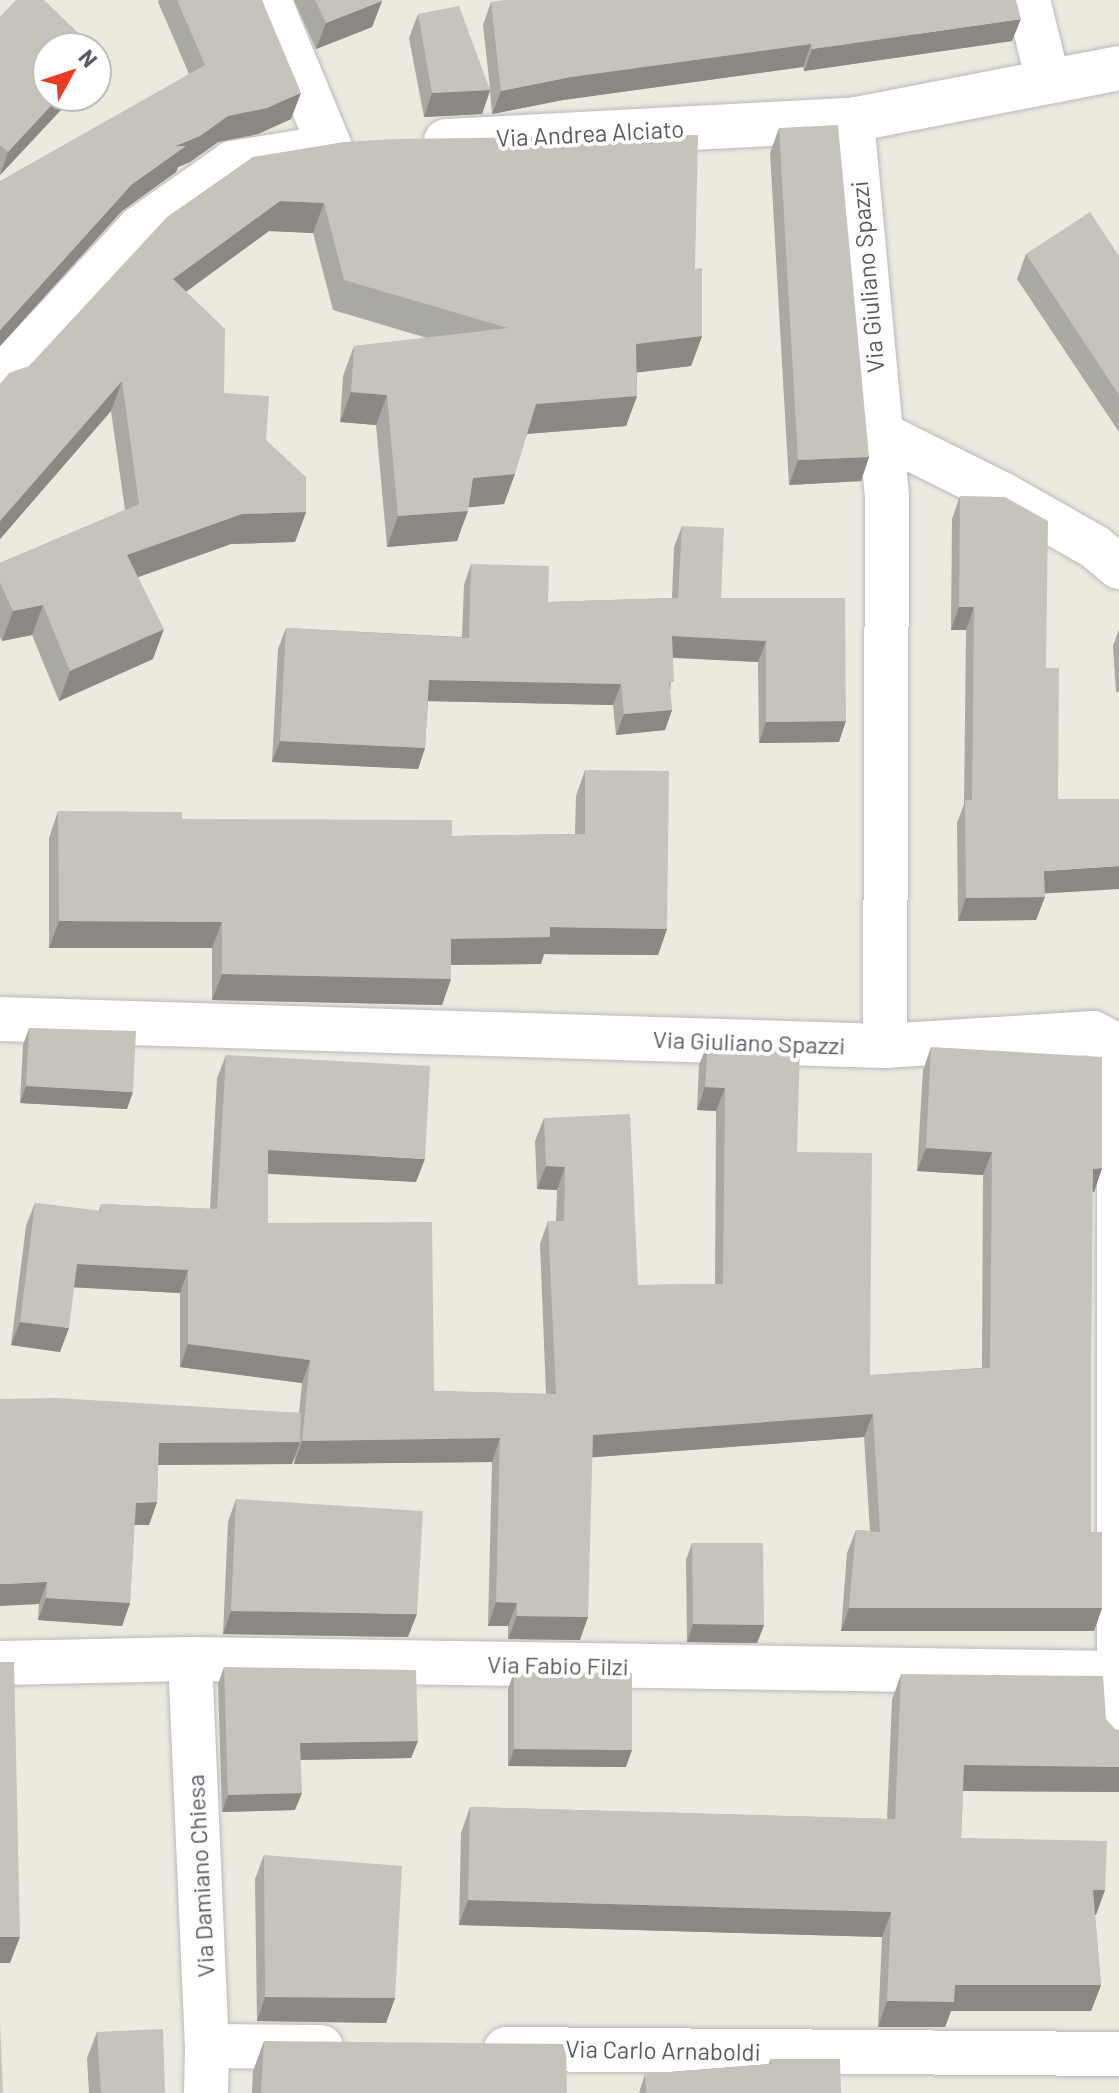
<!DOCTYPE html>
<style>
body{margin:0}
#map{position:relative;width:1119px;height:2093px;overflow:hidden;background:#ece9df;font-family:Barlow,sans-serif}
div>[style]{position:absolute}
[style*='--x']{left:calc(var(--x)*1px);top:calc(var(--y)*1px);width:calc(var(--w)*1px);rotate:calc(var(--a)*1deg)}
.roads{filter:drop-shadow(0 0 2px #b7b9bf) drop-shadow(0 0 2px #b7b9bf)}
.street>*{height:44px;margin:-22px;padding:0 22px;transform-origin:22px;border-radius:22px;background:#fff}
.wall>*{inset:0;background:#aaa8a2}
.shaded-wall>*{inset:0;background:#8b8884}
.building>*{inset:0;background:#c6c3bc}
span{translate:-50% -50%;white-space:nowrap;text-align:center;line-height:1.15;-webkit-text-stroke:8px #fff;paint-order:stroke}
.street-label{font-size:24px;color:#585b61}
.north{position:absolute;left:32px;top:32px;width:80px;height:80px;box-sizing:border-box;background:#fff;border:2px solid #bcbdc0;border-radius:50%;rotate:50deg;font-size:22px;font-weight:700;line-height:32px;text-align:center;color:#585b61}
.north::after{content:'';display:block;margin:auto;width:28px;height:36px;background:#ee3923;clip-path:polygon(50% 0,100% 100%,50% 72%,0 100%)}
</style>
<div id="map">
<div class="roads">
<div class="street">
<div style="--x:269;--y:0;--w:159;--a:67.5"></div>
<div style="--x:1028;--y:0;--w:83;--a:76.1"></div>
<div style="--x:852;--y:120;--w:377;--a:84.7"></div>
<div style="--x:887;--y:495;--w:551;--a:90.21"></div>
<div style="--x:446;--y:141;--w:407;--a:-3"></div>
<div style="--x:852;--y:120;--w:272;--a:-11"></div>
<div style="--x:0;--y:379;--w:206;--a:-47.2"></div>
<div style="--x:140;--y:228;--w:113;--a:-35.2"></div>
<div style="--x:232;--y:163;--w:75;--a:-9.2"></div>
<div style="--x:881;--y:434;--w:133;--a:26.4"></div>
<div style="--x:1000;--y:493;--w:109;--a:29.6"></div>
<div style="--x:1095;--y:547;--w:31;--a:40"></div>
<div style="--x:0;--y:1019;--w:885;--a:1.75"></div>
<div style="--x:885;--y:1046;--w:208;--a:-3.6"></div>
<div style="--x:1093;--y:1033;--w:26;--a:28"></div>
<div style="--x:1116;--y:1045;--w:45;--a:86.2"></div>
<div style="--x:1119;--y:1090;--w:643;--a:90"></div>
<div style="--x:190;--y:1659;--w:387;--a:87.5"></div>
<div style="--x:207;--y:2046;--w:47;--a:91.2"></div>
<div style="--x:0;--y:1663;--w:190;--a:-1.2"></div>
<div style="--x:190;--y:1659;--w:927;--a:0.87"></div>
<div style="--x:207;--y:2046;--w:114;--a:0.5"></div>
<div style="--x:506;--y:2049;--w:613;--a:0.47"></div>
</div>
</div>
<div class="wall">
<div style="clip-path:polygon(159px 0,262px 0,291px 119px,258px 134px,218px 142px,190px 162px,178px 167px,176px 172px,122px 211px,189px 74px,158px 2px)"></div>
<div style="clip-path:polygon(294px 0,381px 0,382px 1px,372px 27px,316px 49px)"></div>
<div style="clip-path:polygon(491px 2px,1012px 41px,804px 71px,803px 67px,563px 100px,492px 114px,490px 91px,482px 114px,424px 117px,409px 38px,418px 14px,490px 88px,483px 25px)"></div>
<div style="clip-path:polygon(0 17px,74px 96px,0 175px)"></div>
<div style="clip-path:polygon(779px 128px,869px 457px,861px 481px,789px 485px,770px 153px)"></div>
<div style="clip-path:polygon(253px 157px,695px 269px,702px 336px,691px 366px,637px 372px,637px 396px,626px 426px,527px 434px,504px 504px,468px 507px,457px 541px,387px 547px,376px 425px,340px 422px,343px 376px,354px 346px,427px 338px,333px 310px,313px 233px,269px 231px,186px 292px,224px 393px,266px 440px,306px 512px,295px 542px,231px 544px,138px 577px,153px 659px,59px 701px,32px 635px,2px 641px,0 637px,0 563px,125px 510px,111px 411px,0 539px,0 384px,29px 366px)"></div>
<div style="clip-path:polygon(1026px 254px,1119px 256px,1119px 432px,1017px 279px)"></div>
<div style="clip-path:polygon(960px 496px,1045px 893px,1036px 920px,958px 921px,957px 823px,964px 804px,966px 630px,951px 630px,952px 519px)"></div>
<div style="clip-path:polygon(682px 526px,721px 598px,845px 598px,839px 742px,759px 743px,758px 662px,673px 658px,670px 692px,672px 710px,665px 730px,616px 735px,613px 705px,428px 701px,425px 748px,418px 769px,272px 762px,278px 649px,286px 628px,462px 637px,464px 585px,471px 564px,548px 602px,672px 598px,674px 547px)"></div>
<div style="clip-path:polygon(1119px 629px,1119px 692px,1116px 692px,1113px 646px)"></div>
<div style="clip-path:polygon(585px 770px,667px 929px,658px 955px,544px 954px,541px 964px,451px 965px,451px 979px,442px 1005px,212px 1000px,212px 948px,49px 948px,49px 838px,58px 811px,452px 836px,575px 834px,576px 796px)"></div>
<div style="clip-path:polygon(29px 1028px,127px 1109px,20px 1103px,23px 1045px)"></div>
<div style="clip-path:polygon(708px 1042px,797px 1152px,870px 1375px,982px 1368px,983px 1175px,917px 1171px,923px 1070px,931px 1047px,1102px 1168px,1094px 1192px,1092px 1192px,1091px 1354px,1091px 1532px,1102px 1608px,1094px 1631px,841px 1631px,847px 1553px,856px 1530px,870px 1531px,864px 1437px,592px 1457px,580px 1640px,508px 1639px,508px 1626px,488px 1626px,492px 1462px,294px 1464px,295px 1456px,292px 1464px,158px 1465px,157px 1502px,149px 1525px,134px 1525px,130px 1603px,122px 1626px,38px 1620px,39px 1604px,0 1399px,299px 1413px,302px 1383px,180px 1367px,180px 1293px,74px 1287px,60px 1352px,11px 1345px,26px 1226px,35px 1203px,99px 1211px,101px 1204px,210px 1209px,217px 1078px,226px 1055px,416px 1182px,268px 1174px,268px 1223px,434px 1391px,546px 1394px,540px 1244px,548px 1221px,556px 1221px,557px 1190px,537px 1189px,535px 1141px,544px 1118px,638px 1285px,715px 1284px,716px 1111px,697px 1110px,699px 1065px)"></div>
<div style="clip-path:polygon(236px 1499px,408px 1637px,223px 1634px,228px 1522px)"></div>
<div style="clip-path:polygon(692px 1543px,764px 1625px,757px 1643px,687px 1642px,686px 1560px)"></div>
<div style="clip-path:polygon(224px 1667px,418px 1741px,411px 1758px,300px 1760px,295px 1810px,222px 1812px,218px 1684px)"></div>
<div style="clip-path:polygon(514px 1672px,626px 1767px,508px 1766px,508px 1689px)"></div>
<div style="clip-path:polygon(901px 1674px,1106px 1719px,1119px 1792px,963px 1791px,961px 1838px,1105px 1890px,1095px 1915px,1101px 1985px,1091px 2011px,951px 2011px,945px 2027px,878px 2027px,882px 1937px,459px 1925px,461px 1833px,470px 1807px,887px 1819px,892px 1700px)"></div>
<div style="clip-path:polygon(264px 1855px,395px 1998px,386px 2023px,257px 2021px,255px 1879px)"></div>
<div style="clip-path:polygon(97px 2032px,165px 2093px,89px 2093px,87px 2058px)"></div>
<div style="clip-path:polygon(264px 2041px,567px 2093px,252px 2093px,253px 2071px)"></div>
<div style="clip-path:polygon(770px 2059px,841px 2093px,639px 2093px,645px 2074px,769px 2064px)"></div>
</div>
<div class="shaded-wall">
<div style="clip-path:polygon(382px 1px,372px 27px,316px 49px,326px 23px)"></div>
<div style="clip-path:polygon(1021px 19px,1012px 41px,804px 71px,812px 49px)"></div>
<div style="clip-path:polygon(811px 44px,803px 67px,563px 100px,492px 114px,501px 91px,571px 77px)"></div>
<div style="clip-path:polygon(490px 90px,482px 114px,424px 117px,432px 93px)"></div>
<div style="clip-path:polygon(301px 93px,291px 119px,258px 134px,218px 142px,190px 162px,178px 167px,176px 172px,122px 211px,0 346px,0 330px,131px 185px,176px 146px,228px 116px)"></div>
<div style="clip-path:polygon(60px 96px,74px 96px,0 175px,8px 152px)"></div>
<div style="clip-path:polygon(280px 201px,324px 203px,313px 233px,269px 231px,162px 309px,173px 279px)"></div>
<div style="clip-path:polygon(702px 336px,691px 366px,625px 374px,636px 344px)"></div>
<div style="clip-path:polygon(122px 381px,111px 411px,0 539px,0 521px)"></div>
<div style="clip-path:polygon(351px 392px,387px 395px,376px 425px,340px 422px)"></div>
<div style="clip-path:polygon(637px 396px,626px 426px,525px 434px,536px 404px)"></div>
<div style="clip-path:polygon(869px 457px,861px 481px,789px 485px,798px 460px)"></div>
<div style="clip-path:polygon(515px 474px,504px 504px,462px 508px,473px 478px)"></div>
<div style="clip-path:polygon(468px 511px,457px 541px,387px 547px,398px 516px)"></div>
<div style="clip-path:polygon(306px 512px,295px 542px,231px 544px,116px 585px,127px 555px,242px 514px)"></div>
<div style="clip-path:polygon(43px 605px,32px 635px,2px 641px,13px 611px)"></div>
<div style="clip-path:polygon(959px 607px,974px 607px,966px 630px,951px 630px)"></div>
<div style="clip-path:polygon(164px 629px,153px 659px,59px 701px,70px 671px)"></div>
<div style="clip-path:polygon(672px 636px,766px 641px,758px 662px,665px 657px)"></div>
<div style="clip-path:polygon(429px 680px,621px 684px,613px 705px,421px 701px)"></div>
<div style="clip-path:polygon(672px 710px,665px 730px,616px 735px,624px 714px)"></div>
<div style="clip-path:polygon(846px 721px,839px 742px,759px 743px,766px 722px)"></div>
<div style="clip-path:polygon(280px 741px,425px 748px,418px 769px,272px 762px)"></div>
<div style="clip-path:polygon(1119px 866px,1119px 889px,1036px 894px,1044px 871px)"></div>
<div style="clip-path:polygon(1045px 897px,1036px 920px,958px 921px,966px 898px)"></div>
<div style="clip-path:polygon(59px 921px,222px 922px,212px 948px,49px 948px)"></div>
<div style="clip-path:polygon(550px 927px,667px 929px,658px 955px,544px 954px,541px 964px,442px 965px,451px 939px)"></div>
<div style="clip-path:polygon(222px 974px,451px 979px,442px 1005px,212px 1000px)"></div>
<div style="clip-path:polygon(26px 1086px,133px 1092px,127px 1109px,20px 1103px)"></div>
<div style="clip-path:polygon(705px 1087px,725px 1088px,716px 1111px,697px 1110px)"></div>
<div style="clip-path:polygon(926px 1148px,992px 1152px,983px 1175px,917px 1171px)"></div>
<div style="clip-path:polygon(268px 1150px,425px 1159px,416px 1182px,259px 1173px)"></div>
<div style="clip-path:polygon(546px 1166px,565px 1167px,557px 1190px,537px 1189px)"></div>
<div style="clip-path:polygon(1102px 1168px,1094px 1192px,1084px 1192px,1093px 1169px)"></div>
<div style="clip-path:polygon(77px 1264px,188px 1270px,180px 1293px,68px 1287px)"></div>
<div style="clip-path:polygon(20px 1322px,69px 1328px,60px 1352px,11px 1345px)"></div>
<div style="clip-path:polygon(188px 1344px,310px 1360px,302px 1383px,180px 1367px)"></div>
<div style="clip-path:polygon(873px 1414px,864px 1437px,584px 1458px,593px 1435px)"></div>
<div style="clip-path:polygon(500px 1438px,492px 1462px,294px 1464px,302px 1441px)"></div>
<div style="clip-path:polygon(300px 1442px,292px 1464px,151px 1465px,159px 1443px)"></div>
<div style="clip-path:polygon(157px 1502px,149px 1525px,128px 1525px,136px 1503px)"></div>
<div style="clip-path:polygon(47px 1582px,39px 1604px,0 1606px,0 1584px)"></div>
<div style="clip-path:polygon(46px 1598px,130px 1603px,122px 1626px,38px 1620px)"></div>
<div style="clip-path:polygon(496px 1602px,517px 1603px,508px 1626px,488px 1626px)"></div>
<div style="clip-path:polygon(849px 1608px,1102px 1608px,1094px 1631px,841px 1631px)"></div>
<div style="clip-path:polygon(231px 1611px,417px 1614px,408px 1637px,223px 1634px)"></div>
<div style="clip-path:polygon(517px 1616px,588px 1617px,580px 1640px,508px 1639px)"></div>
<div style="clip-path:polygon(693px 1624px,764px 1625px,757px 1643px,687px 1642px)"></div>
<div style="clip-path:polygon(418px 1741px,411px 1758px,294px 1760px,300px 1743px)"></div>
<div style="clip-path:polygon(514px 1749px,632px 1750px,626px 1767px,508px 1766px)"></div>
<div style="clip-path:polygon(964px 1765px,1119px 1767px,1119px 1792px,955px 1791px)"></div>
<div style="clip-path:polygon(302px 1793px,295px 1810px,222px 1812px,228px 1795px)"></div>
<div style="clip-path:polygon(1093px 1890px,1105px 1890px,1096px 1915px,1084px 1916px)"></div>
<div style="clip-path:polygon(468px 1900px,891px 1912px,882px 1937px,459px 1925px)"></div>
<div style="clip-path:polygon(0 1937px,20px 1937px,10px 1963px,0 1963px)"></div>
<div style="clip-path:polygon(955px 1985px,1101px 1985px,1091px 2011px,951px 2011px,945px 2027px,878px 2027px,887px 2001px)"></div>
<div style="clip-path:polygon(265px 1997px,395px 1998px,386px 2023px,257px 2021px)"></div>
</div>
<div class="building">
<div style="clip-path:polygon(16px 0,44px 0,94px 48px,48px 48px,48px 96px,60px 96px,8px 152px,0 145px,0 17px)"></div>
<div style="clip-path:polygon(177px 0,262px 0,301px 93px,267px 108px,228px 116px,200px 136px,176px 146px,186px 146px,131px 185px,0 330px,0 181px,205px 65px)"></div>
<div style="clip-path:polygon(315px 0,381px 0,382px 1px,326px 23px)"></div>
<div style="clip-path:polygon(504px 0,1016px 0,1021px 19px,812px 49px,811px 44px,571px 77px,501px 91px,491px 2px)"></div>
<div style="clip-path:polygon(459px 6px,490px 90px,432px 93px,418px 14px)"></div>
<div style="clip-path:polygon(838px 125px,869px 457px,798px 460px,779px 128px)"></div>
<div style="clip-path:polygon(698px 135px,695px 269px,702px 268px,702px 336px,636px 344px,637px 396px,536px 404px,515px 474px,473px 478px,468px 511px,398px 516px,387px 395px,351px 392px,354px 346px,508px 328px,344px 280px,324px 203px,280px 201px,173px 279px,225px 329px,224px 393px,269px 396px,266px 440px,306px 477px,306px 512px,242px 514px,127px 555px,164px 629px,70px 671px,43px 605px,13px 611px,0 583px,0 563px,139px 504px,122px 381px,0 521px,0 384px,9px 373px,29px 366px,167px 217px,253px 157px,344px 142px,394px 139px)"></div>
<div style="clip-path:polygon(1090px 212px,1119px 256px,1119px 395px,1026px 254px)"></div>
<div style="clip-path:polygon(960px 496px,1005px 497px,1048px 521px,1046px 668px,1059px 668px,1058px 799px,1119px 799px,1119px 866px,1044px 871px,1045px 897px,966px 898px,965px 800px,972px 800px,974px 607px,959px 607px)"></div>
<div style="clip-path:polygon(682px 526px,724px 528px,721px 598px,845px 598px,846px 721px,766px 722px,766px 641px,672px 636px,674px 682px,669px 682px,672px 710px,624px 714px,621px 684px,429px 680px,425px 748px,280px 741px,286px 628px,469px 638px,471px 564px,549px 566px,548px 602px,678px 598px)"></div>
<div style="clip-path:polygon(585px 770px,669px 771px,667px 929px,550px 927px,550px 937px,451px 939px,451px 979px,222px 974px,222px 922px,59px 921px,58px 811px,182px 812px,182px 819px,452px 820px,452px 836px,585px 834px)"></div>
<div style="clip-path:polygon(29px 1028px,136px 1031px,133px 1092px,26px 1086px)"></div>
<div style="clip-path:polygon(708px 1042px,800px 1045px,797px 1152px,872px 1153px,870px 1375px,990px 1368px,992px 1152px,926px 1148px,931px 1047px,1102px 1057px,1102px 1168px,1093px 1169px,1091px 1354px,1091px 1532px,1102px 1532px,1102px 1608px,849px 1608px,856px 1530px,880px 1532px,873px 1414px,593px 1435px,588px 1617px,517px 1616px,517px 1603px,496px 1602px,500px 1438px,302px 1441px,310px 1360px,188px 1344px,188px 1270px,77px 1264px,69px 1328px,20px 1322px,35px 1203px,101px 1211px,101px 1204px,217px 1209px,226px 1055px,430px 1066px,425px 1159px,268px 1150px,268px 1223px,432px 1222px,434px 1391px,556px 1394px,548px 1221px,564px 1221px,565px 1167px,546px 1166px,544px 1118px,630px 1114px,638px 1285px,723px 1284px,725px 1088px,705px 1087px)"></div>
<div style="clip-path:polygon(57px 1398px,301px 1413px,300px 1442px,159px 1443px,157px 1502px,136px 1503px,130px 1603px,46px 1598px,47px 1582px,0 1584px,0 1399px)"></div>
<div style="clip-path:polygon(236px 1499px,423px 1511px,417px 1614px,231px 1611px)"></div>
<div style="clip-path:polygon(692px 1543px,763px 1543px,764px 1625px,693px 1624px)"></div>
<div style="clip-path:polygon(0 1662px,14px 1662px,20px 1937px,0 1937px)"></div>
<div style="clip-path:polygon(224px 1667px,416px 1670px,418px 1741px,300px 1743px,302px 1793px,228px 1795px)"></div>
<div style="clip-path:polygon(514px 1672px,632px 1673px,632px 1750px,514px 1749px)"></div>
<div style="clip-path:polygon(901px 1674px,1103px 1676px,1106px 1719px,1115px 1729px,1119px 1730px,1119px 1767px,964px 1765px,961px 1838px,1107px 1841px,1105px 1890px,1093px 1890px,1101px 1985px,955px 1985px,954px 2002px,887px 2001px,891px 1912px,468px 1900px,470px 1807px,895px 1819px)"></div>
<div style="clip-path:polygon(264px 1855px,402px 1866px,395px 1998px,265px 1997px)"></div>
<div style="clip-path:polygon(0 2021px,3px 2093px,0 2093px)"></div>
<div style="clip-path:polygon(163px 2029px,165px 2093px,101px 2093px,97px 2032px)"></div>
<div style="clip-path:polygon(264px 2041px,566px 2044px,567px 2093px,261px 2093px)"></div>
<div style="clip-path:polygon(770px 2059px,840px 2059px,841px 2093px,646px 2093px,645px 2074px,771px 2064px)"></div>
</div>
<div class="street-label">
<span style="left:590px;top:133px;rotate:-3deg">Via Andrea Alciato</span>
<span style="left:867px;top:277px;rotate:-95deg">Via Giuliano Spazzi</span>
<span style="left:749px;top:1042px;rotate:2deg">Via Giuliano Spazzi</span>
<span style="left:558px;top:1665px;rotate:1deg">Via Fabio Filzi</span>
<span style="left:200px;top:1876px;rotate:-93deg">Via Damiano Chiesa</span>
<span style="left:663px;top:2050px;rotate:1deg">Via Carlo Arnaboldi</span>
</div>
<div class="north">N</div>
</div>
